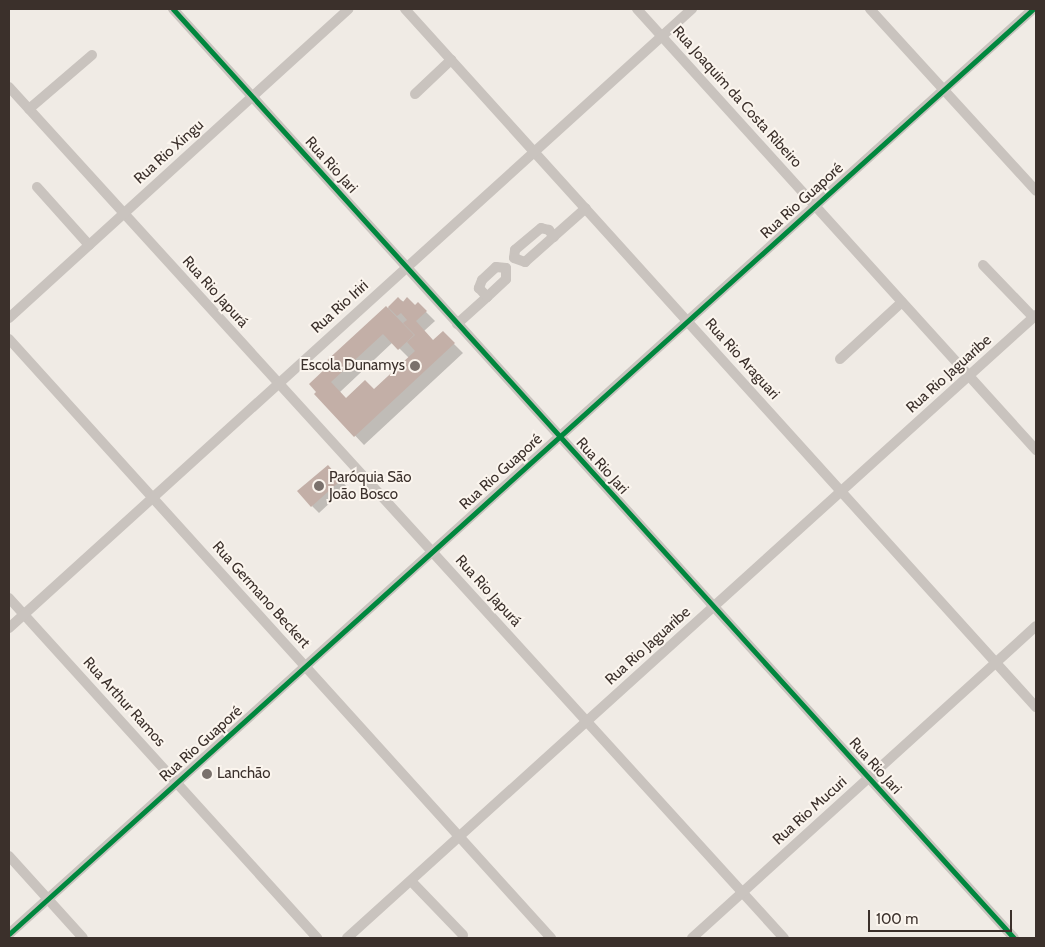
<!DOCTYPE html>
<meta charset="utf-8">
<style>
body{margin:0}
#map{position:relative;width:1045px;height:947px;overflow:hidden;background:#f0ebe5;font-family:Cabin,sans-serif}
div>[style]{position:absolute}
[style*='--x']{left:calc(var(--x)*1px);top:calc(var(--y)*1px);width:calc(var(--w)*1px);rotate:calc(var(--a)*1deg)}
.shadow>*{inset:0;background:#0003}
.building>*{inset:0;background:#c3afa7}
.minor>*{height:10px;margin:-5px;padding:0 5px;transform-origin:5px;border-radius:5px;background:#c9c3be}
.cycleway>*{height:5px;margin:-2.5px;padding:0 2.5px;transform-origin:2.5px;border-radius:2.5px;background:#00873e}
.dots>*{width:14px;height:14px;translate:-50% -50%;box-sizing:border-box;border:2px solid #fbf5ee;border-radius:50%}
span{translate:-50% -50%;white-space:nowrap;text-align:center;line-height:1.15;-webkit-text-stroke:4px #fbf5ee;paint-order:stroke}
.street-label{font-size:15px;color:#3b302b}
.poi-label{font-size:15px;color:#3b302b}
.right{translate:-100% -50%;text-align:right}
.left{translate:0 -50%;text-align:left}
.frame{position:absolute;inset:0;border:10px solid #3b302b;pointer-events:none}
.scale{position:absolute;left:868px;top:910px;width:144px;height:22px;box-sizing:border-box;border:2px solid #3b302b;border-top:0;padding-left:6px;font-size:15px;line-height:18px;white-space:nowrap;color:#3b302b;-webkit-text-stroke:4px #fbf5ee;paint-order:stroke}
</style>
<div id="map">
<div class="shadow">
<div style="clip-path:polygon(evenodd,398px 299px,415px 307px,418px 304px,435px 321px,424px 331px,433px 341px,452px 342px,463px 353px,364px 445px,316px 394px,328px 367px,325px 364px,398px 299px,393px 342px,409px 358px,374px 391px,346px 399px,340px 392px,393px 342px)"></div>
<div style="clip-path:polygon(334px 473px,347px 487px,319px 513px,312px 506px)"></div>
</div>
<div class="building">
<div style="clip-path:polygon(398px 297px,403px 302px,407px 297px,415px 305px,418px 302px,427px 311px,416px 321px,433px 340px,443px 331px,455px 343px,354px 437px,314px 394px,316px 392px,309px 384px,327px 367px,323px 364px,386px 306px,414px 335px,398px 350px,383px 334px,331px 382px,346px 398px,365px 380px,374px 389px,415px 351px,407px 342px,415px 335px,403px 323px,407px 320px,401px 313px,397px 316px,388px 307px)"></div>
<div style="clip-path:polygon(328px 465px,341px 480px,311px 507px,297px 491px)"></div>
</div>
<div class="minor">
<div style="--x:173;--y:9;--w:1253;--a:47.85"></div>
<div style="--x:405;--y:9;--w:941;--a:47.89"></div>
<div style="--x:637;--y:9;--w:595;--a:47.86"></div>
<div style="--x:870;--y:9;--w:246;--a:47.6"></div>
<div style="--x:9;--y:87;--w:1151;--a:47.68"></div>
<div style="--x:415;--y:94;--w:50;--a:-43.4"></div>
<div style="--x:29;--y:109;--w:83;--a:-40.6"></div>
<div style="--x:37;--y:187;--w:78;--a:48.1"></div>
<div style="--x:554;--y:237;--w:9;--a:-126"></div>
<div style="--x:549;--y:230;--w:8;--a:-166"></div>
<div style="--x:541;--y:228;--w:34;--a:140"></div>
<div style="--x:515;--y:250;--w:8;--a:97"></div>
<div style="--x:514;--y:258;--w:12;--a:20"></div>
<div style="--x:525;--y:262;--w:81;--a:-41.5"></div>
<div style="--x:983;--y:265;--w:72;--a:46.1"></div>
<div style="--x:9;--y:318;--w:459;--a:-42.3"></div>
<div style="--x:457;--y:324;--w:40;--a:-42"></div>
<div style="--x:487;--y:297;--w:26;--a:-43"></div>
<div style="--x:506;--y:279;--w:11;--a:-90"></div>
<div style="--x:506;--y:268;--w:10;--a:-174"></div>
<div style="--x:496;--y:267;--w:19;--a:137"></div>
<div style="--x:482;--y:280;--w:9;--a:111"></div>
<div style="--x:479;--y:288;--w:12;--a:48"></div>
<div style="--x:9;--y:339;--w:808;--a:47.86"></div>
<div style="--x:840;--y:359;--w:84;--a:-42.6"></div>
<div style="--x:9;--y:598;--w:459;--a:47.8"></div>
<div style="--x:9;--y:628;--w:922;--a:-42.19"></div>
<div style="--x:9;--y:856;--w:110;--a:47.9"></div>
<div style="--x:411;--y:881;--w:75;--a:46.1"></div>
<div style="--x:9;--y:934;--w:1380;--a:-42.09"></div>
<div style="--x:347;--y:938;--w:929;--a:-42.12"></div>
<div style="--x:692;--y:938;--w:464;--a:-42.2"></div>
</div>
<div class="cycleway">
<div style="--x:173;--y:9;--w:1253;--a:47.85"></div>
<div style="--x:9;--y:934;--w:1380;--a:-42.09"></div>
</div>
<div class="dots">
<div style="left:415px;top:366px;background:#7a716c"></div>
<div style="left:319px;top:486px;background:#7a716c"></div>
<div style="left:207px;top:774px;background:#7a716c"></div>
</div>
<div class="street-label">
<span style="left:737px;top:97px;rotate:48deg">Rua Joaquim da Costa Ribeiro</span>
<span style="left:169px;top:152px;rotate:-42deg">Rua Rio Xingu</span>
<span style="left:331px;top:165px;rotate:48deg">Rua Rio Jari</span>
<span style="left:802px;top:201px;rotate:-42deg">Rua Rio Guaporé</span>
<span style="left:215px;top:292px;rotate:48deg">Rua Rio Japurá</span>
<span style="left:340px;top:307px;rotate:-42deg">Rua Rio Iriri</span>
<span style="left:742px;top:359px;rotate:48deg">Rua Rio Araguari</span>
<span style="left:949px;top:374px;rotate:-42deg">Rua Rio Jaguaribe</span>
<span style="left:602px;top:466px;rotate:48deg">Rua Rio Jari</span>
<span style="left:501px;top:472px;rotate:-42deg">Rua Rio Guaporé</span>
<span style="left:488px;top:591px;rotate:48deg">Rua Rio Japurá</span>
<span style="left:261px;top:595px;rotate:48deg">Rua Germano Beckert</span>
<span style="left:648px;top:646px;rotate:-42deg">Rua Rio Jaguaribe</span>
<span style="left:124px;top:702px;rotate:48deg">Rua Arthur Ramos</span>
<span style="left:201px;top:744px;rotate:-42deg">Rua Rio Guaporé</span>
<span style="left:875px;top:766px;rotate:48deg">Rua Rio Jari</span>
<span style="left:810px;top:811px;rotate:-42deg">Rua Rio Mucuri</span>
</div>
<div class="poi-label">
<span class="right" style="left:405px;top:366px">Escola Dunamys</span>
<span class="left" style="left:329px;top:486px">Paróquia São<br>João Bosco</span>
<span class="left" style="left:217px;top:774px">Lanchão</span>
</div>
<div class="frame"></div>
<div class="scale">100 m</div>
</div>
